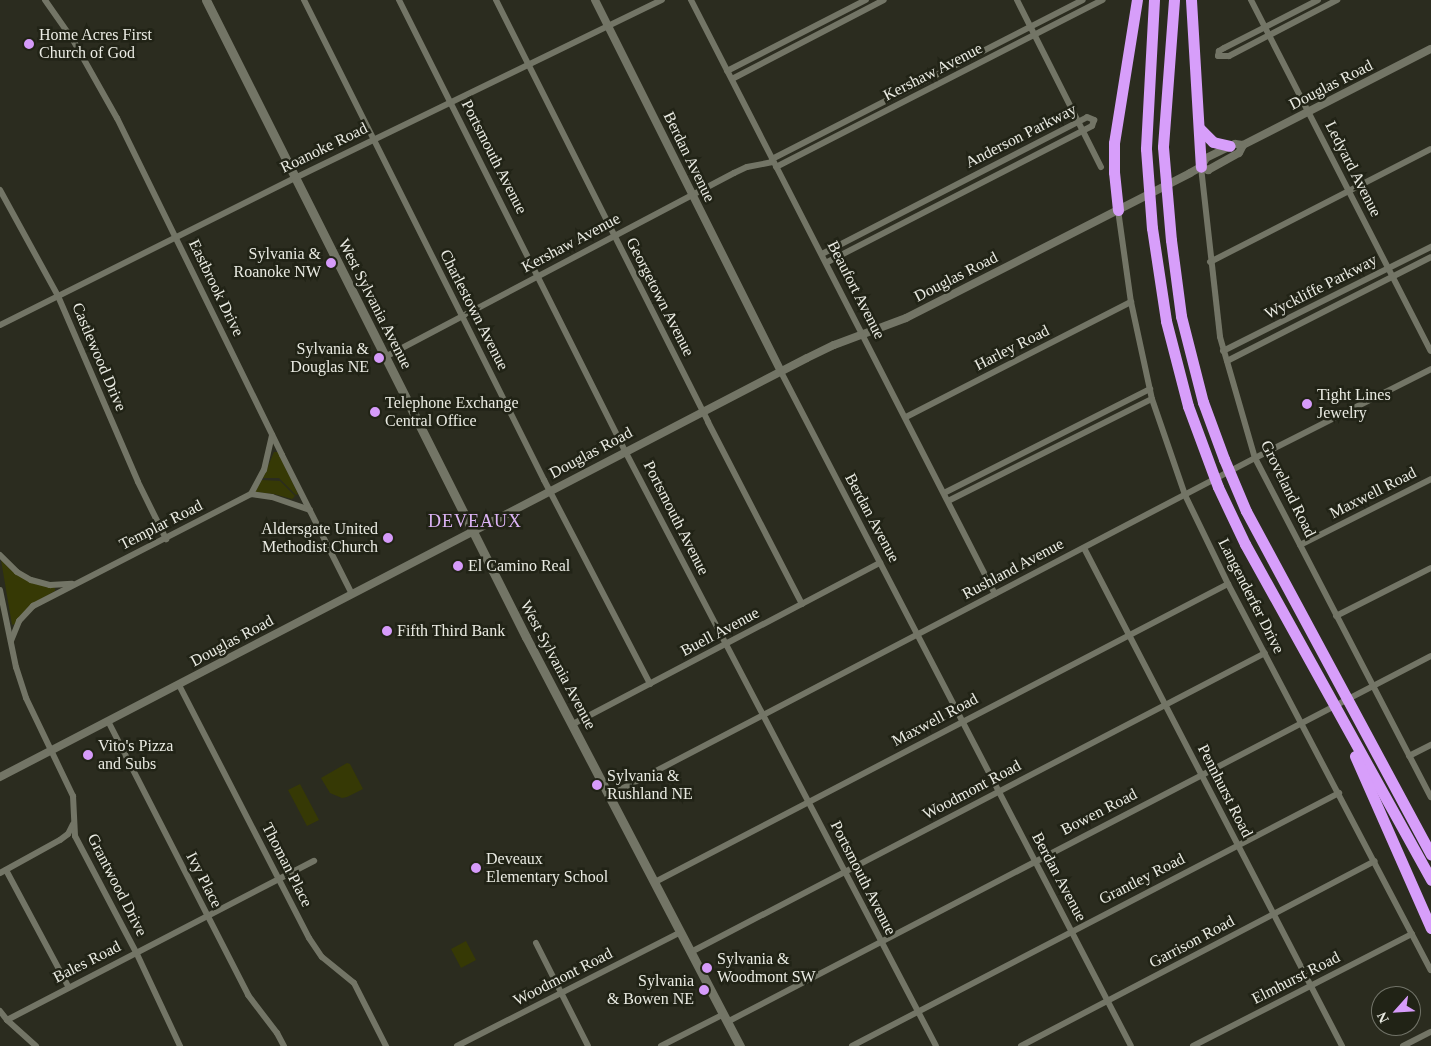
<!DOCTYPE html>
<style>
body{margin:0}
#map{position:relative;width:1431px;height:1046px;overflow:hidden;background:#2b2c1f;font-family:Georgia,serif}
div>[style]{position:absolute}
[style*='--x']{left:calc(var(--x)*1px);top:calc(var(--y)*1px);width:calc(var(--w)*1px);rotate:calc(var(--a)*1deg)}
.green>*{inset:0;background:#363905}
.minor>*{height:6px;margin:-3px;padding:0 3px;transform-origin:3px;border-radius:3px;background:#737566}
.tertiary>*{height:8px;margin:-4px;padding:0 4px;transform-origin:4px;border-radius:4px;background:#737566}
.secondary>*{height:9px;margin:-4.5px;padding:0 4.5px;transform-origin:4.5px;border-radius:4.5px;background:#737566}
.motorway>*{height:11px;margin:-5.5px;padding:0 5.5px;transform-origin:5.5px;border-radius:5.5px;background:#d79efa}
.dots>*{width:14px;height:14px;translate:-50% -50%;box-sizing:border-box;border:2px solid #212316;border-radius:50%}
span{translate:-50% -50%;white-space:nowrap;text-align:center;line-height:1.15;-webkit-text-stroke:5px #212316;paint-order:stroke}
.poi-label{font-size:16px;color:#eaebe3}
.left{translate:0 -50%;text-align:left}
.right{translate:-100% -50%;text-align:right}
.street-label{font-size:16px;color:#eaebe3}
.neighbourhood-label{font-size:18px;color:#dcb4f6;letter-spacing:1px}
.north{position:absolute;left:1371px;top:986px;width:50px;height:50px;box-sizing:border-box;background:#212316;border:1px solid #717368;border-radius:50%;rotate:244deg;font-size:14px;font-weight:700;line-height:20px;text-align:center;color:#eaebe3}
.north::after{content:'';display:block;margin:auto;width:18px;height:22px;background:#d69bfa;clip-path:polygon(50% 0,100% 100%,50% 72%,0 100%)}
</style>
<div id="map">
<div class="green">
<div style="clip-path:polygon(274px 452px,278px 452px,298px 494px,296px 495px,279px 478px,263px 478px)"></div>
<div style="clip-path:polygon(262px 480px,280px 481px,295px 496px,292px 499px,274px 494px,255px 492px)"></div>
<div style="clip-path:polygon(1px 560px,11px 570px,55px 588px,55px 591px,30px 605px,15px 624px,12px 625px)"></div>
<div style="clip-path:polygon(347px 763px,350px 764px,363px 789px,347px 797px,342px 798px,330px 793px,321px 778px)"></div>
<div style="clip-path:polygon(300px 784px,319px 820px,307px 826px,288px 790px)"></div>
<div style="clip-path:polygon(466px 941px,476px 960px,461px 968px,451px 949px)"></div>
</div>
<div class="minor">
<div style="--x:45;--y:0;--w:49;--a:55"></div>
<div style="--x:73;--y:40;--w:90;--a:60.6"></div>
<div style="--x:117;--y:118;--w:375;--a:63.9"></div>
<div style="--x:282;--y:455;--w:156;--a:63.3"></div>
<div style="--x:304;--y:0;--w:537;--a:63.43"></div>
<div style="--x:544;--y:480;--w:230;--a:62.5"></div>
<div style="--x:399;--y:0;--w:504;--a:63.38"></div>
<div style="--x:625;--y:451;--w:671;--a:62.4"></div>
<div style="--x:496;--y:0;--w:472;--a:63.3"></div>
<div style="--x:708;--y:422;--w:205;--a:62.7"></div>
<div style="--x:691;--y:0;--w:667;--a:62.9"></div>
<div style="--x:1017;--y:0;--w:187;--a:63.3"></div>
<div style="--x:1251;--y:0;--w:394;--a:62.9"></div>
<div style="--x:1318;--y:0;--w:106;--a:152.9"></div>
<div style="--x:1224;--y:48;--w:6;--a:149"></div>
<div style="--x:1219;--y:51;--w:5;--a:101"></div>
<div style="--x:1218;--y:56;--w:11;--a:0"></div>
<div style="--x:1229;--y:56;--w:122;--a:-27.4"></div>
<div style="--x:727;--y:71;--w:156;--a:-27.1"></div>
<div style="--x:732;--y:79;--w:171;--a:-27.5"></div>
<div style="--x:772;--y:159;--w:349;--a:-27.1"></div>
<div style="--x:776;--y:167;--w:367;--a:-27.1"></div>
<div style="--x:1201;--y:167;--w:171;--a:83.6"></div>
<div style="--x:1220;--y:337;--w:126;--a:73.9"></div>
<div style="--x:1255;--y:458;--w:382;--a:62.6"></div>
<div style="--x:0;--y:190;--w:121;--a:61.3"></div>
<div style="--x:58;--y:296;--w:202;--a:66.7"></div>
<div style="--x:138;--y:482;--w:64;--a:63.8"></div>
<div style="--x:1118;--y:210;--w:93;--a:82"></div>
<div style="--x:1131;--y:302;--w:99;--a:77.8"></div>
<div style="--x:1152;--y:399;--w:102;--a:71"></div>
<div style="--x:1185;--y:495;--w:99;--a:64.2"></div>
<div style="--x:1228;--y:584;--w:436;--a:62.3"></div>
<div style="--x:822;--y:254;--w:298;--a:-27.3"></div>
<div style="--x:1087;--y:117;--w:8;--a:23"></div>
<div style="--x:1094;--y:120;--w:6;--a:108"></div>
<div style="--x:1092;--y:126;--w:298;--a:152.8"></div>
<div style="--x:1210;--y:262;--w:248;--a:-27.1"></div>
<div style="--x:0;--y:325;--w:330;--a:-26.5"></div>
<div style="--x:295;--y:178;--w:408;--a:-25.9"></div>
<div style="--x:1223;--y:351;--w:233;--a:-26.6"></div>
<div style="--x:385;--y:357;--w:395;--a:-27.8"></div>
<div style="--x:734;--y:173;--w:14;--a:-25"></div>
<div style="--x:747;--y:167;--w:26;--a:-11"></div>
<div style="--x:1227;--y:361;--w:229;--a:-27"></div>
<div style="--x:781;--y:372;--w:759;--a:62.56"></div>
<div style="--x:906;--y:417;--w:253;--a:-27.1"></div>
<div style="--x:944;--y:493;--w:231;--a:-26.8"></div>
<div style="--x:251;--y:494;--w:27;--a:-62"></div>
<div style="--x:264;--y:470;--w:36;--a:-77"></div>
<div style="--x:948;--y:501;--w:228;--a:-26.6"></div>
<div style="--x:1300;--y:545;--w:147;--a:-26.7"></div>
<div style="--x:1084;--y:548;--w:561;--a:62.61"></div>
<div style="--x:0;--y:555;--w:24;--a:45"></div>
<div style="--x:17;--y:572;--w:16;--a:30"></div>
<div style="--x:31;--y:580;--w:20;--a:15"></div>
<div style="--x:50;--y:585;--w:22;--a:-3"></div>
<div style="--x:0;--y:590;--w:79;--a:78.3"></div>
<div style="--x:16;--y:667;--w:33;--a:72"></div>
<div style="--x:26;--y:698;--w:109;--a:64.4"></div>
<div style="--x:73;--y:796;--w:40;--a:87.1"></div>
<div style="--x:75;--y:836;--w:131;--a:62.3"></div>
<div style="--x:136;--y:952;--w:104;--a:64.9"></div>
<div style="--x:1336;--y:616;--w:106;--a:-26.8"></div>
<div style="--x:11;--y:641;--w:22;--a:-68"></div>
<div style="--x:19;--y:621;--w:21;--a:-47"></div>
<div style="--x:33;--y:606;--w:245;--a:-27.2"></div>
<div style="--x:251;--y:494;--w:21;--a:8"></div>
<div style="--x:272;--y:497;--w:40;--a:18.9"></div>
<div style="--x:179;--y:685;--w:284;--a:62.8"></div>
<div style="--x:309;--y:938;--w:23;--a:56"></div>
<div style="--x:322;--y:957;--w:41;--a:39.1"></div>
<div style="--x:354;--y:983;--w:71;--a:63.1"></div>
<div style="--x:108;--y:721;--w:308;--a:62.9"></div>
<div style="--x:248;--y:995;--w:48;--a:52.7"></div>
<div style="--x:277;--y:1033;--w:15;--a:62"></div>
<div style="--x:573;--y:724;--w:347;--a:-27.7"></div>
<div style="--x:1409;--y:756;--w:25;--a:-27"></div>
<div style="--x:610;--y:795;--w:728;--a:-27.59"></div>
<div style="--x:1255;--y:458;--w:197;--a:-26.8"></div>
<div style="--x:6;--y:870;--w:132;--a:61.9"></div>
<div style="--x:0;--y:873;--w:68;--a:-28.8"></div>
<div style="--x:60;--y:840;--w:10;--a:-37"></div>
<div style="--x:68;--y:834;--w:11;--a:-63"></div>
<div style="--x:655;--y:882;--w:646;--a:-27.48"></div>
<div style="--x:536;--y:943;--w:115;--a:63.2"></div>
<div style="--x:691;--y:952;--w:647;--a:-27.52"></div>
<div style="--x:0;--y:1011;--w:11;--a:52"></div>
<div style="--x:7;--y:1020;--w:39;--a:42"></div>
<div style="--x:7;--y:1020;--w:346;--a:-27.4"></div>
<div style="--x:727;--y:1022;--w:793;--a:-27.47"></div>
<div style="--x:457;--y:1046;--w:251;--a:-27"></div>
<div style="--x:661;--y:1046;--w:71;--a:-26.9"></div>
<div style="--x:852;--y:1046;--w:549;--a:-27.45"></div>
<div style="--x:1021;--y:1046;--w:399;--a:-27.6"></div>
<div style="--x:1193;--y:1046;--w:246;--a:-27.1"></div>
<div style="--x:1403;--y:1046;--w:31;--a:-27"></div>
</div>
<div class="tertiary">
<div style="--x:595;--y:0;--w:416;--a:63.4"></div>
<div style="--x:1201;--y:167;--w:8;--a:23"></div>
<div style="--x:1208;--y:170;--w:35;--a:-29"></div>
<div style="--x:1239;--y:153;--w:9;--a:-63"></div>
<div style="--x:1243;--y:145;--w:211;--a:-27.1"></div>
<div style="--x:0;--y:777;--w:909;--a:-27.44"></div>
<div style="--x:807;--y:358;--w:30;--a:-26"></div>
<div style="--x:834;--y:345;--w:77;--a:-20.6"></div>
<div style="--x:906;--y:318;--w:319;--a:-27"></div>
<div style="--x:1190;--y:173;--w:13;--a:-29"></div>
<div style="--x:1201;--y:167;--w:10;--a:-61"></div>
<div style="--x:1206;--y:158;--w:32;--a:-26"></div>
<div style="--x:1235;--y:144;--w:8;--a:7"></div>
</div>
<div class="secondary">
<div style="--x:206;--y:0;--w:713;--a:63.33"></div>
<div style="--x:526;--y:637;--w:462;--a:62.4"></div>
</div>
<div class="motorway">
<div style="--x:1154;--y:0;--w:149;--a:93.1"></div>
<div style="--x:1146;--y:149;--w:79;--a:85.7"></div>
<div style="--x:1152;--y:228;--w:94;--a:81.4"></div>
<div style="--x:1166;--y:321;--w:88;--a:75.5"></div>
<div style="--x:1188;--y:406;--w:86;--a:69.7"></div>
<div style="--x:1218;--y:487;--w:63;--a:64.7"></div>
<div style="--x:1245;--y:544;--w:384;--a:61"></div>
<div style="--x:1174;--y:0;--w:147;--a:94.3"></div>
<div style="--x:1163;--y:147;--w:93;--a:85.1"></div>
<div style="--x:1171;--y:240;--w:77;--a:82.5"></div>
<div style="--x:1181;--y:316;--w:89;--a:75.7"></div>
<div style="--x:1203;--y:402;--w:61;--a:69.8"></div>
<div style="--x:1224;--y:459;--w:56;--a:67.1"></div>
<div style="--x:1246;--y:511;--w:390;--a:61.7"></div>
<div style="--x:1191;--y:0;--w:167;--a:86.6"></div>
<div style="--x:1200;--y:129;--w:18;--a:45"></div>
<div style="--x:1213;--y:142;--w:17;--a:13"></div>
<div style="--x:1118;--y:210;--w:38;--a:-96"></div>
<div style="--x:1114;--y:172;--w:29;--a:-90"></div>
<div style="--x:1114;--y:143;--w:145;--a:-80.9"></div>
<div style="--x:1355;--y:756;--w:188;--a:66.2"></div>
</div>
<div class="dots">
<div style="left:29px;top:44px;background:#d69bfa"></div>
<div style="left:331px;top:263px;background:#d69bfa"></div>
<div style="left:379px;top:358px;background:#d69bfa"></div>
<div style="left:1307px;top:404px;background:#d69bfa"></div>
<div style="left:375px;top:412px;background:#d69bfa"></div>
<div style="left:388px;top:538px;background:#d69bfa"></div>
<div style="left:458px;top:566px;background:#d69bfa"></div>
<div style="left:387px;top:631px;background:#d69bfa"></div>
<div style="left:88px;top:755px;background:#d69bfa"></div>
<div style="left:597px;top:785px;background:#d69bfa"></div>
<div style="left:476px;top:868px;background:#d69bfa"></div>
<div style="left:707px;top:968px;background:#d69bfa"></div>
<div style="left:704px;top:990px;background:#d69bfa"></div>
</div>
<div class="poi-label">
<span class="left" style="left:39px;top:44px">Home Acres First<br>Church of God</span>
<span class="right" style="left:321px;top:263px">Sylvania &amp;<br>Roanoke NW</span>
<span class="right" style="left:369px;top:358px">Sylvania &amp;<br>Douglas NE</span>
<span class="left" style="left:1317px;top:404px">Tight Lines<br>Jewelry</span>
<span class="left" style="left:385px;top:412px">Telephone Exchange<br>Central Office</span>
<span class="right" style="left:378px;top:538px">Aldersgate United<br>Methodist Church</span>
<span class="left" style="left:468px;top:566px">El Camino Real</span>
<span class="left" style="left:397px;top:631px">Fifth Third Bank</span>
<span class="left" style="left:98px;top:755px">Vito's Pizza<br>and Subs</span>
<span class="left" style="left:607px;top:785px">Sylvania &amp;<br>Rushland NE</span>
<span class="left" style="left:486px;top:868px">Deveaux<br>Elementary School</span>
<span class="left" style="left:717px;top:968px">Sylvania &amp;<br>Woodmont SW</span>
<span class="right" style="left:694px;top:990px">Sylvania<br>&amp; Bowen NE</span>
</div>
<div class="street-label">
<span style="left:933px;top:72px;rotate:-27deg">Kershaw Avenue</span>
<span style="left:1331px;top:85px;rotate:-27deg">Douglas Road</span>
<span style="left:1021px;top:136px;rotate:-27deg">Anderson Parkway</span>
<span style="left:324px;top:148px;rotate:-26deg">Roanoke Road</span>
<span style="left:494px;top:157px;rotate:63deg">Portsmouth Avenue</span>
<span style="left:689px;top:157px;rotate:64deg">Berdan Avenue</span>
<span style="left:1353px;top:169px;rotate:63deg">Ledyard Avenue</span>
<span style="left:571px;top:243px;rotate:-28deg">Kershaw Avenue</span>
<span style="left:956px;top:277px;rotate:-27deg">Douglas Road</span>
<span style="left:1321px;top:287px;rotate:-27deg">Wyckliffe Parkway</span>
<span style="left:216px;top:288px;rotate:64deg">Eastbrook Drive</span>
<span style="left:856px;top:290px;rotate:63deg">Beaufort Avenue</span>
<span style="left:660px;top:297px;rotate:63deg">Georgetown Avenue</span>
<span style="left:375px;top:304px;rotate:63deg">West Sylvania Avenue</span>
<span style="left:474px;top:310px;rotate:63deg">Charlestown Avenue</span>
<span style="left:1012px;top:348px;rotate:-27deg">Harley Road</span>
<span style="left:99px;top:357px;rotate:67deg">Castlewood Drive</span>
<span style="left:591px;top:453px;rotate:-28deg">Douglas Road</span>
<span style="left:1288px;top:489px;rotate:64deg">Groveland Road</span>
<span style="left:1373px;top:493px;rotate:-27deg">Maxwell Road</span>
<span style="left:676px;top:518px;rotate:63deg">Portsmouth Avenue</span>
<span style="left:872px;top:518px;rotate:62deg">Berdan Avenue</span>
<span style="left:161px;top:525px;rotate:-27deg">Templar Road</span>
<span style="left:1013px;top:569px;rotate:-28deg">Rushland Avenue</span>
<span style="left:1251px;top:596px;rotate:63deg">Langenderfer Drive</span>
<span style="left:720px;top:632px;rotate:-28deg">Buell Avenue</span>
<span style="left:232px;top:641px;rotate:-28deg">Douglas Road</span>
<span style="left:558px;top:665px;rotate:62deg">West Sylvania Avenue</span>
<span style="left:935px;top:720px;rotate:-28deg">Maxwell Road</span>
<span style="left:972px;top:790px;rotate:-28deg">Woodmont Road</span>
<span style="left:1225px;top:791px;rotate:63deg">Pennhurst Road</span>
<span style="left:1099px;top:812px;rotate:-27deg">Bowen Road</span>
<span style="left:287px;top:865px;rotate:63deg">Thoman Place</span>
<span style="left:1059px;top:877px;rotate:62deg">Berdan Avenue</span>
<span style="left:863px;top:878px;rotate:63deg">Portsmouth Avenue</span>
<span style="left:1142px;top:879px;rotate:-27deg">Grantley Road</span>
<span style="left:204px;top:880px;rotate:63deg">Ivy Place</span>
<span style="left:117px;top:885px;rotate:63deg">Grantwood Drive</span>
<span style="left:1192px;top:942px;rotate:-28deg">Garrison Road</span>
<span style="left:87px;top:962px;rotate:-27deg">Bales Road</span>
<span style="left:563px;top:977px;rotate:-27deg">Woodmont Road</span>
<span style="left:1296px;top:978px;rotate:-27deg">Elmhurst Road</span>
</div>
<div class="neighbourhood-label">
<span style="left:475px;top:521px">DEVEAUX</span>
</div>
<div class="north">N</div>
</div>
